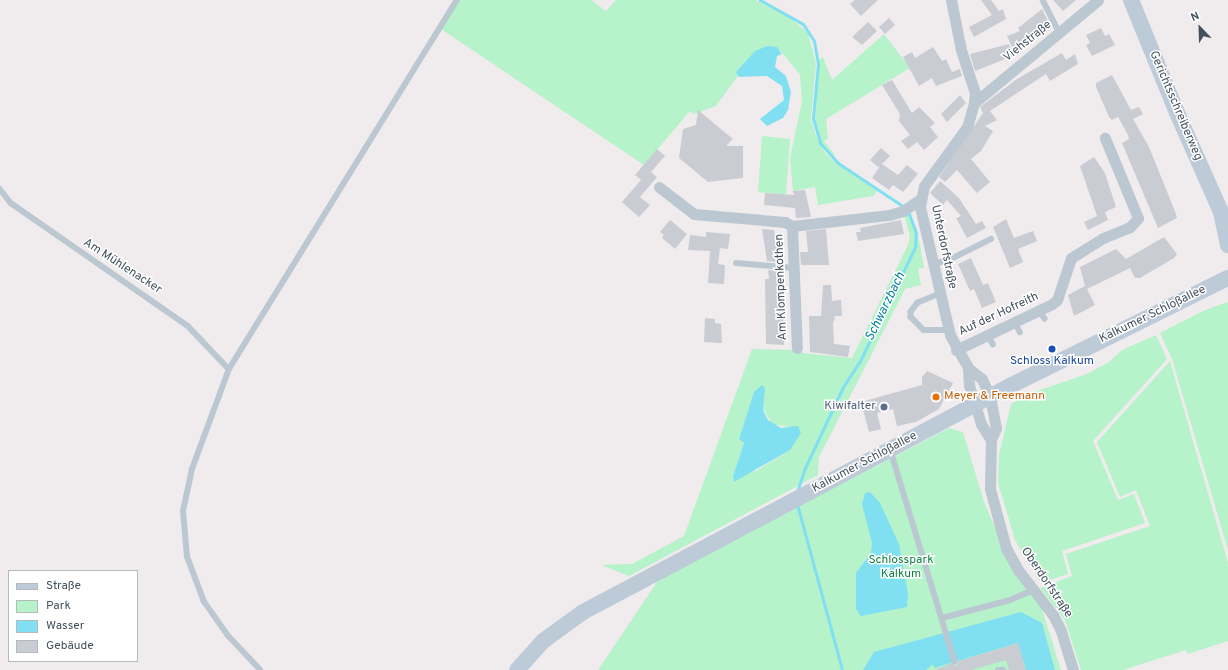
<!DOCTYPE html>
<meta charset="utf-8">
<style>
body{margin:0}
#map{position:relative;width:1228px;height:670px;overflow:hidden;background:#f0eced;font-family:Overpass,sans-serif}
div>[style]{position:absolute}
[style*='--x']{left:calc(var(--x)*1px);top:calc(var(--y)*1px);width:calc(var(--w)*1px);rotate:calc(var(--a)*1deg)}
.green>*{inset:0;background:#b6f2ca}
.water>*{inset:0;background:#80e0f2}
.stream>*{height:3px;margin:-1.5px;padding:0 1.5px;transform-origin:1.5px;border-radius:1.5px;background:#80e0f2}
.building>*{inset:0;background:#c9ccd2}
.lane>*{height:5.5px;margin:-2.75px;padding:0 2.75px;transform-origin:2.75px;border-radius:2.75px;background:#bcc8d1}
.street>*{height:11px;margin:-5.5px;padding:0 5.5px;transform-origin:5.5px;border-radius:5.5px;background:#bcc8d1}
.secondary>*{height:16px;margin:-8px;padding:0 8px;transform-origin:8px;border-radius:8px;background:#bdcbd8}
.dots>*{width:11px;height:11px;translate:-50% -50%;box-sizing:border-box;border:2px solid #fff;border-radius:50%}
span{translate:-50% -50%;white-space:nowrap;text-align:center;line-height:1.15;-webkit-text-stroke:3px #fff;paint-order:stroke}
.street-label{font-size:12px;color:#44515c}
.transit-label{font-size:12px;color:#164399}
.food-label{font-size:12px;color:#c56008}
.left{translate:0 -50%;text-align:left}
.service-label{font-size:12px;color:#4e5e75}
.right{translate:-100% -50%;text-align:right}
.park-label{font-size:12px;color:#0f8243}
.water-label{font-size:13px;color:#038199;font-style:italic}
.legend{position:absolute;left:8px;top:570px;width:130px;height:92px;box-sizing:border-box;background:#fff;border:1px solid #b4b9be;margin:0;padding:5px 7px;list-style:none;font-size:12px;color:#44515c}
.legend li{display:flex;align-items:center;gap:8px;height:20px}
.legend b{width:20px;border:1px solid #b4b9be}
.north{position:absolute;left:1180px;top:8px;width:40px;height:40px;-webkit-text-stroke:3px #fff;paint-order:stroke;rotate:337deg;font-size:11px;font-weight:700;line-height:16px;text-align:center;color:#44515c}
.north::after{content:'';display:block;margin:auto;width:14px;height:18px;background:#44515c;clip-path:polygon(50% 0,100% 100%,50% 72%,0 100%)}
</style>
<div id="map">
<div class="green">
<div style="clip-path:polygon(460px 0,591px 0,606px 11px,616px 0,756px 0,790px 18px,808px 33px,816px 63px,811px 119px,816px 136px,825px 153px,835px 162px,877px 191px,873px 196px,818px 205px,815px 187px,793px 191px,790px 158px,802px 101px,800px 75px,780px 50px,737px 77px,716px 106px,694px 114px,690px 111px,644px 165px,441px 29px)"></div>
<div style="clip-path:polygon(884px 34px,910px 68px,826px 119px,828px 139px,824px 141px,835px 155px,833px 156px,821px 143px,815px 121px,819px 60px,823px 57px,832px 80px)"></div>
<div style="clip-path:polygon(762px 136px,790px 139px,786px 195px,758px 192px)"></div>
<div style="clip-path:polygon(evenodd,908px 212px,920px 244px,924px 268px,918px 269px,921px 285px,905px 289px,819px 457px,818px 475px,629px 576px,601px 565px,632px 564px,684px 536px,752px 349px,802px 350px,802px 353px,852px 358px,908px 245px,910px 237px,904px 214px,908px 212px,754px 392px,772px 424px,788px 427px,790px 450px,756px 471px,733px 476px,744px 443px,739px 439px,754px 392px)"></div>
<div style="clip-path:polygon(1228px 302px,1228px 550px,1172px 359px,1160px 333px,1205px 310px)"></div>
<div style="clip-path:polygon(1156px 335px,1167px 359px,1093px 441px,1118px 500px,1134px 494px,1145px 523px,1062px 551px,1068px 574px,1041px 583px,1015px 540px,998px 483px,999px 455px,1011px 404px,1031px 393px,1087px 374px,1109px 362px,1122px 350px)"></div>
<div style="clip-path:polygon(1170px 361px,1228px 563px,1228px 641px,1188px 654px,1186px 650px,1123px 670px,1081px 670px,1065px 620px,1040px 588px,1072px 576px,1066px 554px,1150px 526px,1136px 490px,1120px 497px,1097px 442px)"></div>
<div style="clip-path:polygon(949px 428px,963px 432px,984px 502px,1016px 575px,1042px 609px,1061px 670px,598px 670px,659px 579px)"></div>
</div>
<div class="water">
<div style="clip-path:polygon(767px 46px,777px 47px,782px 54px,777px 56px,775px 67px,786px 76px,791px 92px,788px 110px,783px 118px,767px 126px,760px 119px,784px 100px,782px 86px,767px 76px,739px 77px,736px 72px,755px 51px)"></div>
<div style="clip-path:polygon(762px 385px,765px 388px,763px 410px,768px 420px,781px 428px,798px 426px,801px 433px,790px 450px,734px 482px,733px 476px,744px 443px,739px 439px,754px 392px)"></div>
<div style="clip-path:polygon(870px 492px,880px 503px,899px 544px,908px 594px,907px 607px,861px 616px,856px 609px,856px 573px,871px 553px,872px 543px,862px 504px,865px 493px)"></div>
<div style="clip-path:polygon(1021px 612px,1042px 623px,1055px 670px,1026px 670px,1018px 643px,934px 668px,933px 664px,926px 670px,863px 670px,874px 652px)"></div>
</div>
<div class="stream">
<div style="--x:760;--y:0;--w:49;--a:29.2"></div>
<div style="--x:803;--y:24;--w:20;--a:57"></div>
<div style="--x:814;--y:41;--w:23;--a:80"></div>
<div style="--x:818;--y:64;--w:54;--a:95.3"></div>
<div style="--x:813;--y:118;--w:26;--a:74"></div>
<div style="--x:820;--y:143;--w:27;--a:48"></div>
<div style="--x:838;--y:163;--w:79;--a:33.7"></div>
<div style="--x:797;--y:492;--w:23;--a:-72"></div>
<div style="--x:804;--y:470;--w:92;--a:-64.8"></div>
<div style="--x:843;--y:387;--w:31;--a:-57"></div>
<div style="--x:860;--y:361;--w:127;--a:-64.2"></div>
<div style="--x:915;--y:247;--w:14;--a:-86"></div>
<div style="--x:916;--y:233;--w:23;--a:-110"></div>
<div style="--x:797;--y:504;--w:172;--a:74.8"></div>
</div>
<div class="building">
<div style="clip-path:polygon(855px 0,878px 0,861px 16px,850px 4px)"></div>
<div style="clip-path:polygon(981px 0,991px 0,999px 11px,1003px 9px,1006px 19px,974px 37px,969px 27px,992px 15px)"></div>
<div style="clip-path:polygon(1053px 0,1076px 0,1063px 11px)"></div>
<div style="clip-path:polygon(1042px 9px,1048px 21px,1023px 43px,1012px 47px,1007px 36px,1020px 31px,1018px 28px)"></div>
<div style="clip-path:polygon(889px 18px,895px 25px,885px 34px,879px 27px)"></div>
<div style="clip-path:polygon(868px 22px,877px 31px,862px 45px,852px 37px)"></div>
<div style="clip-path:polygon(1101px 28px,1105px 36px,1109px 34px,1115px 45px,1092px 56px,1086px 45px,1090px 43px,1086px 35px)"></div>
<div style="clip-path:polygon(1009px 44px,1013px 56px,975px 71px,970px 54px)"></div>
<div style="clip-path:polygon(933px 47px,942px 61px,946px 59px,952px 72px,960px 69px,962px 76px,936px 86px,932px 78px,919px 86px,903px 57px,912px 52px,915px 58px)"></div>
<div style="clip-path:polygon(1062px 53px,1066px 60px,1075px 54px,1078px 64px,1050px 81px,1046px 74px,990px 111px,997px 120px,985px 126px,993px 131px,981px 151px,971px 159px,990px 182px,977px 193px,957px 170px,945px 182px,939px 177px,983px 113px,980px 107px,1017px 79px)"></div>
<div style="clip-path:polygon(1112px 75px,1131px 110px,1139px 107px,1143px 114px,1133px 119px,1149px 147px,1176px 214px,1177px 218px,1158px 228px,1122px 143px,1129px 139px,1128px 135px,1118px 117px,1112px 120px,1109px 117px,1096px 87px,1096px 83px)"></div>
<div style="clip-path:polygon(892px 80px,912px 113px,919px 107px,935px 123px,930px 127px,938px 137px,924px 150px,917px 142px,908px 149px,901px 141px,910px 135px,899px 121px,900px 114px,882px 85px)"></div>
<div style="clip-path:polygon(960px 95px,966px 103px,947px 122px,941px 114px)"></div>
<div style="clip-path:polygon(698px 110px,733px 139px,726px 146px,743px 146px,743px 178px,708px 182px,679px 158px,683px 129px,696px 125px)"></div>
<div style="clip-path:polygon(881px 148px,890px 156px,882px 164px,898px 175px,907px 165px,918px 174px,903px 192px,893px 185px,889px 190px,872px 178px,880px 166px,878px 167px,870px 160px)"></div>
<div style="clip-path:polygon(657px 149px,665px 156px,651px 172px,657px 177px,640px 197px,650px 205px,639px 217px,622px 202px,641px 180px,635px 175px)"></div>
<div style="clip-path:polygon(1094px 157px,1105px 173px,1116px 207px,1105px 212px,1108px 220px,1088px 230px,1084px 222px,1097px 216px,1080px 166px)"></div>
<div style="clip-path:polygon(940px 181px,959px 198px,976px 224px,982px 221px,986px 228px,967px 238px,956px 218px,961px 216px,947px 200px,943px 205px,930px 193px)"></div>
<div style="clip-path:polygon(805px 190px,811px 217px,796px 218px,795px 208px,764px 205px,765px 193px,794px 195px,793px 191px)"></div>
<div style="clip-path:polygon(1006px 219px,1014px 238px,1033px 231px,1037px 241px,1018px 249px,1023px 262px,1010px 268px,993px 227px)"></div>
<div style="clip-path:polygon(670px 220px,687px 234px,675px 249px,662px 238px,664px 235px,660px 232px)"></div>
<div style="clip-path:polygon(901px 220px,904px 234px,858px 241px,856px 232px,861px 232px,860px 228px)"></div>
<div style="clip-path:polygon(762px 229px,774px 230px,775px 237px,780px 237px,781px 253px,776px 253px,777px 262px,767px 261px)"></div>
<div style="clip-path:polygon(826px 229px,829px 265px,801px 265px,800px 252px,808px 252px,806px 231px)"></div>
<div style="clip-path:polygon(706px 232px,730px 234px,728px 249px,720px 248px,718px 264px,725px 265px,724px 284px,708px 283px,710px 251px,688px 250px,690px 235px,706px 237px)"></div>
<div style="clip-path:polygon(1164px 237px,1177px 254px,1174px 258px,1140px 278px,1135px 278px,1130px 268px,1087px 289px,1095px 305px,1074px 316px,1068px 295px,1085px 286px,1080px 267px,1116px 249px,1126px 259px)"></div>
<div style="clip-path:polygon(971px 258px,983px 285px,988px 283px,996px 302px,982px 308px,974px 289px,970px 291px,958px 264px)"></div>
<div style="clip-path:polygon(768px 270px,783px 272px,784px 345px,766px 344px,765px 279px,769px 279px)"></div>
<div style="clip-path:polygon(823px 285px,831px 285px,832px 301px,841px 300px,842px 316px,835px 316px,833px 324px,834px 344px,850px 346px,848px 357px,810px 352px,809px 316px,821px 316px)"></div>
<div style="clip-path:polygon(705px 318px,715px 319px,715px 323px,721px 324px,722px 343px,704px 342px)"></div>
<div style="clip-path:polygon(927px 371px,953px 383px,939px 409px,916px 422px,897px 426px,893px 409px,877px 413px,881px 429px,869px 432px,861px 402px,922px 385px,922px 377px)"></div>
<div style="clip-path:polygon(1018px 643px,1026px 670px,1009px 670px,1006px 660px,971px 670px,935px 670px,951px 663px,957px 666px,959px 661px)"></div>
</div>
<div class="lane">
<div style="--x:1043;--y:0;--w:37;--a:63"></div>
<div style="--x:0;--y:189;--w:18;--a:52"></div>
<div style="--x:11;--y:203;--w:216;--a:34.8"></div>
<div style="--x:188;--y:326;--w:59;--a:46.4"></div>
<div style="--x:736;--y:263;--w:59;--a:4.8"></div>
<div style="--x:933;--y:264;--w:16;--a:-14"></div>
<div style="--x:949;--y:260;--w:47;--a:-26.6"></div>
<div style="--x:940;--y:294;--w:24;--a:158"></div>
<div style="--x:918;--y:303;--w:11;--a:128"></div>
<div style="--x:911;--y:312;--w:5;--a:90"></div>
<div style="--x:911;--y:317;--w:18;--a:45"></div>
<div style="--x:924;--y:330;--w:25;--a:0"></div>
<div style="--x:1040;--y:311;--w:9;--a:58"></div>
<div style="--x:1016;--y:324;--w:9;--a:63"></div>
<div style="--x:987;--y:334;--w:12;--a:59"></div>
<div style="--x:891;--y:451;--w:220;--a:73.1"></div>
<div style="--x:942;--y:618;--w:70;--a:-14.8"></div>
<div style="--x:1010;--y:600;--w:25;--a:-23"></div>
<div style="--x:260;--y:670;--w:47;--a:-133.3"></div>
<div style="--x:228;--y:636;--w:42;--a:-125.2"></div>
<div style="--x:204;--y:602;--w:48;--a:-110.7"></div>
<div style="--x:187;--y:557;--w:46;--a:-95"></div>
<div style="--x:183;--y:511;--w:43;--a:-77.9"></div>
<div style="--x:192;--y:469;--w:107;--a:-69.7"></div>
<div style="--x:229;--y:369;--w:434;--a:-58.3"></div>
<div style="--x:998;--y:670;--w:5;--a:0"></div>
</div>
<div class="street">
<div style="--x:951;--y:0;--w:51;--a:78.7"></div>
<div style="--x:961;--y:50;--w:45;--a:72"></div>
<div style="--x:975;--y:93;--w:10;--a:96"></div>
<div style="--x:974;--y:103;--w:25;--a:106"></div>
<div style="--x:967;--y:127;--w:73;--a:126.1"></div>
<div style="--x:924;--y:186;--w:21;--a:101"></div>
<div style="--x:920;--y:207;--w:131;--a:76.8"></div>
<div style="--x:950;--y:335;--w:38;--a:61"></div>
<div style="--x:968;--y:368;--w:18;--a:38"></div>
<div style="--x:982;--y:379;--w:20;--a:66"></div>
<div style="--x:990;--y:397;--w:32;--a:79"></div>
<div style="--x:996;--y:428;--w:13;--a:113"></div>
<div style="--x:991;--y:440;--w:49;--a:91.2"></div>
<div style="--x:990;--y:489;--w:61;--a:74.8"></div>
<div style="--x:1006;--y:548;--w:26;--a:61"></div>
<div style="--x:1019;--y:571;--w:56;--a:52.3"></div>
<div style="--x:1053;--y:615;--w:18;--a:63"></div>
<div style="--x:1061;--y:631;--w:41;--a:72.9"></div>
<div style="--x:974;--y:103;--w:161;--a:-39.7"></div>
<div style="--x:659;--y:187;--w:44;--a:37.6"></div>
<div style="--x:694;--y:214;--w:91;--a:5"></div>
<div style="--x:785;--y:222;--w:8;--a:30"></div>
<div style="--x:792;--y:226;--w:98;--a:-6.5"></div>
<div style="--x:889;--y:215;--w:15;--a:-16"></div>
<div style="--x:903;--y:211;--w:21;--a:-35"></div>
<div style="--x:792;--y:226;--w:122;--a:87.7"></div>
<div style="--x:956;--y:350;--w:106;--a:-25.6"></div>
<div style="--x:1052;--y:304;--w:6;--a:-39"></div>
<div style="--x:1057;--y:300;--w:44;--a:-71.6"></div>
<div style="--x:1071;--y:258;--w:38;--a:-32"></div>
<div style="--x:1103;--y:238;--w:29;--a:-22"></div>
<div style="--x:1130;--y:227;--w:12;--a:-48"></div>
<div style="--x:1138;--y:218;--w:87;--a:-112.4"></div>
<div style="--x:968;--y:368;--w:17;--a:87"></div>
<div style="--x:969;--y:385;--w:41;--a:72.9"></div>
<div style="--x:981;--y:424;--w:19;--a:58"></div>
</div>
<div class="secondary">
<div style="--x:1131;--y:0;--w:124;--a:67.8"></div>
<div style="--x:1178;--y:115;--w:106;--a:66.1"></div>
<div style="--x:1221;--y:212;--w:11;--a:49"></div>
<div style="--x:1221;--y:212;--w:34;--a:78"></div>
<div style="--x:517;--y:670;--w:39;--a:-48"></div>
<div style="--x:543;--y:641;--w:49;--a:-35.9"></div>
<div style="--x:583;--y:612;--w:485;--a:-27.9"></div>
<div style="--x:1012;--y:385;--w:241;--a:-26.4"></div>
</div>
<div class="dots">
<div style="left:1052px;top:349px;background:#1a4fb4"></div>
<div style="left:936px;top:397px;background:#e8710a"></div>
<div style="left:884px;top:407px;background:#5c6f8a"></div>
</div>
<div class="street-label">
<span style="left:1028px;top:42px;rotate:-39deg">Viehstraße</span>
<span style="left:1175px;top:106px;rotate:67deg">Gerichtsschreiberweg</span>
<span style="left:943px;top:247px;rotate:78deg">Unterdorfstraße</span>
<span style="left:122px;top:267px;rotate:33deg">Am Mühlenacker</span>
<span style="left:782px;top:287px;rotate:-92deg">Am Klompenkothen</span>
<span style="left:999px;top:315px;rotate:-25deg">Auf der Hofreith</span>
<span style="left:1153px;top:315px;rotate:-26deg">Kalkumer Schloßallee</span>
<span style="left:865px;top:463px;rotate:-28deg">Kalkumer Schloßallee</span>
<span style="left:1046px;top:583px;rotate:56deg">Oberdorfstraße</span>
</div>
<div class="transit-label">
<span style="left:1052px;top:362px">Schloss Kalkum</span>
</div>
<div class="food-label">
<span class="left" style="left:944px;top:397px">Meyer &amp; Freemann</span>
</div>
<div class="service-label">
<span class="right" style="left:876px;top:407px">Kiwifalter</span>
</div>
<div class="park-label">
<span style="left:901px;top:568px">Schlosspark<br>Kalkum</span>
</div>
<div class="water-label">
<span style="left:886px;top:307px;rotate:-64deg">Schwarzbach</span>
</div>
<ul class="legend">
<li><b style="height:5px;background:#bdcbd8"></b>Straße</li>
<li><b style="height:11px;background:#b6f2ca"></b>Park</li>
<li><b style="height:11px;background:#80e0f2"></b>Wasser</li>
<li><b style="height:11px;background:#c9ccd2"></b>Gebäude</li>
</ul>
<div class="north">N</div>
</div>
